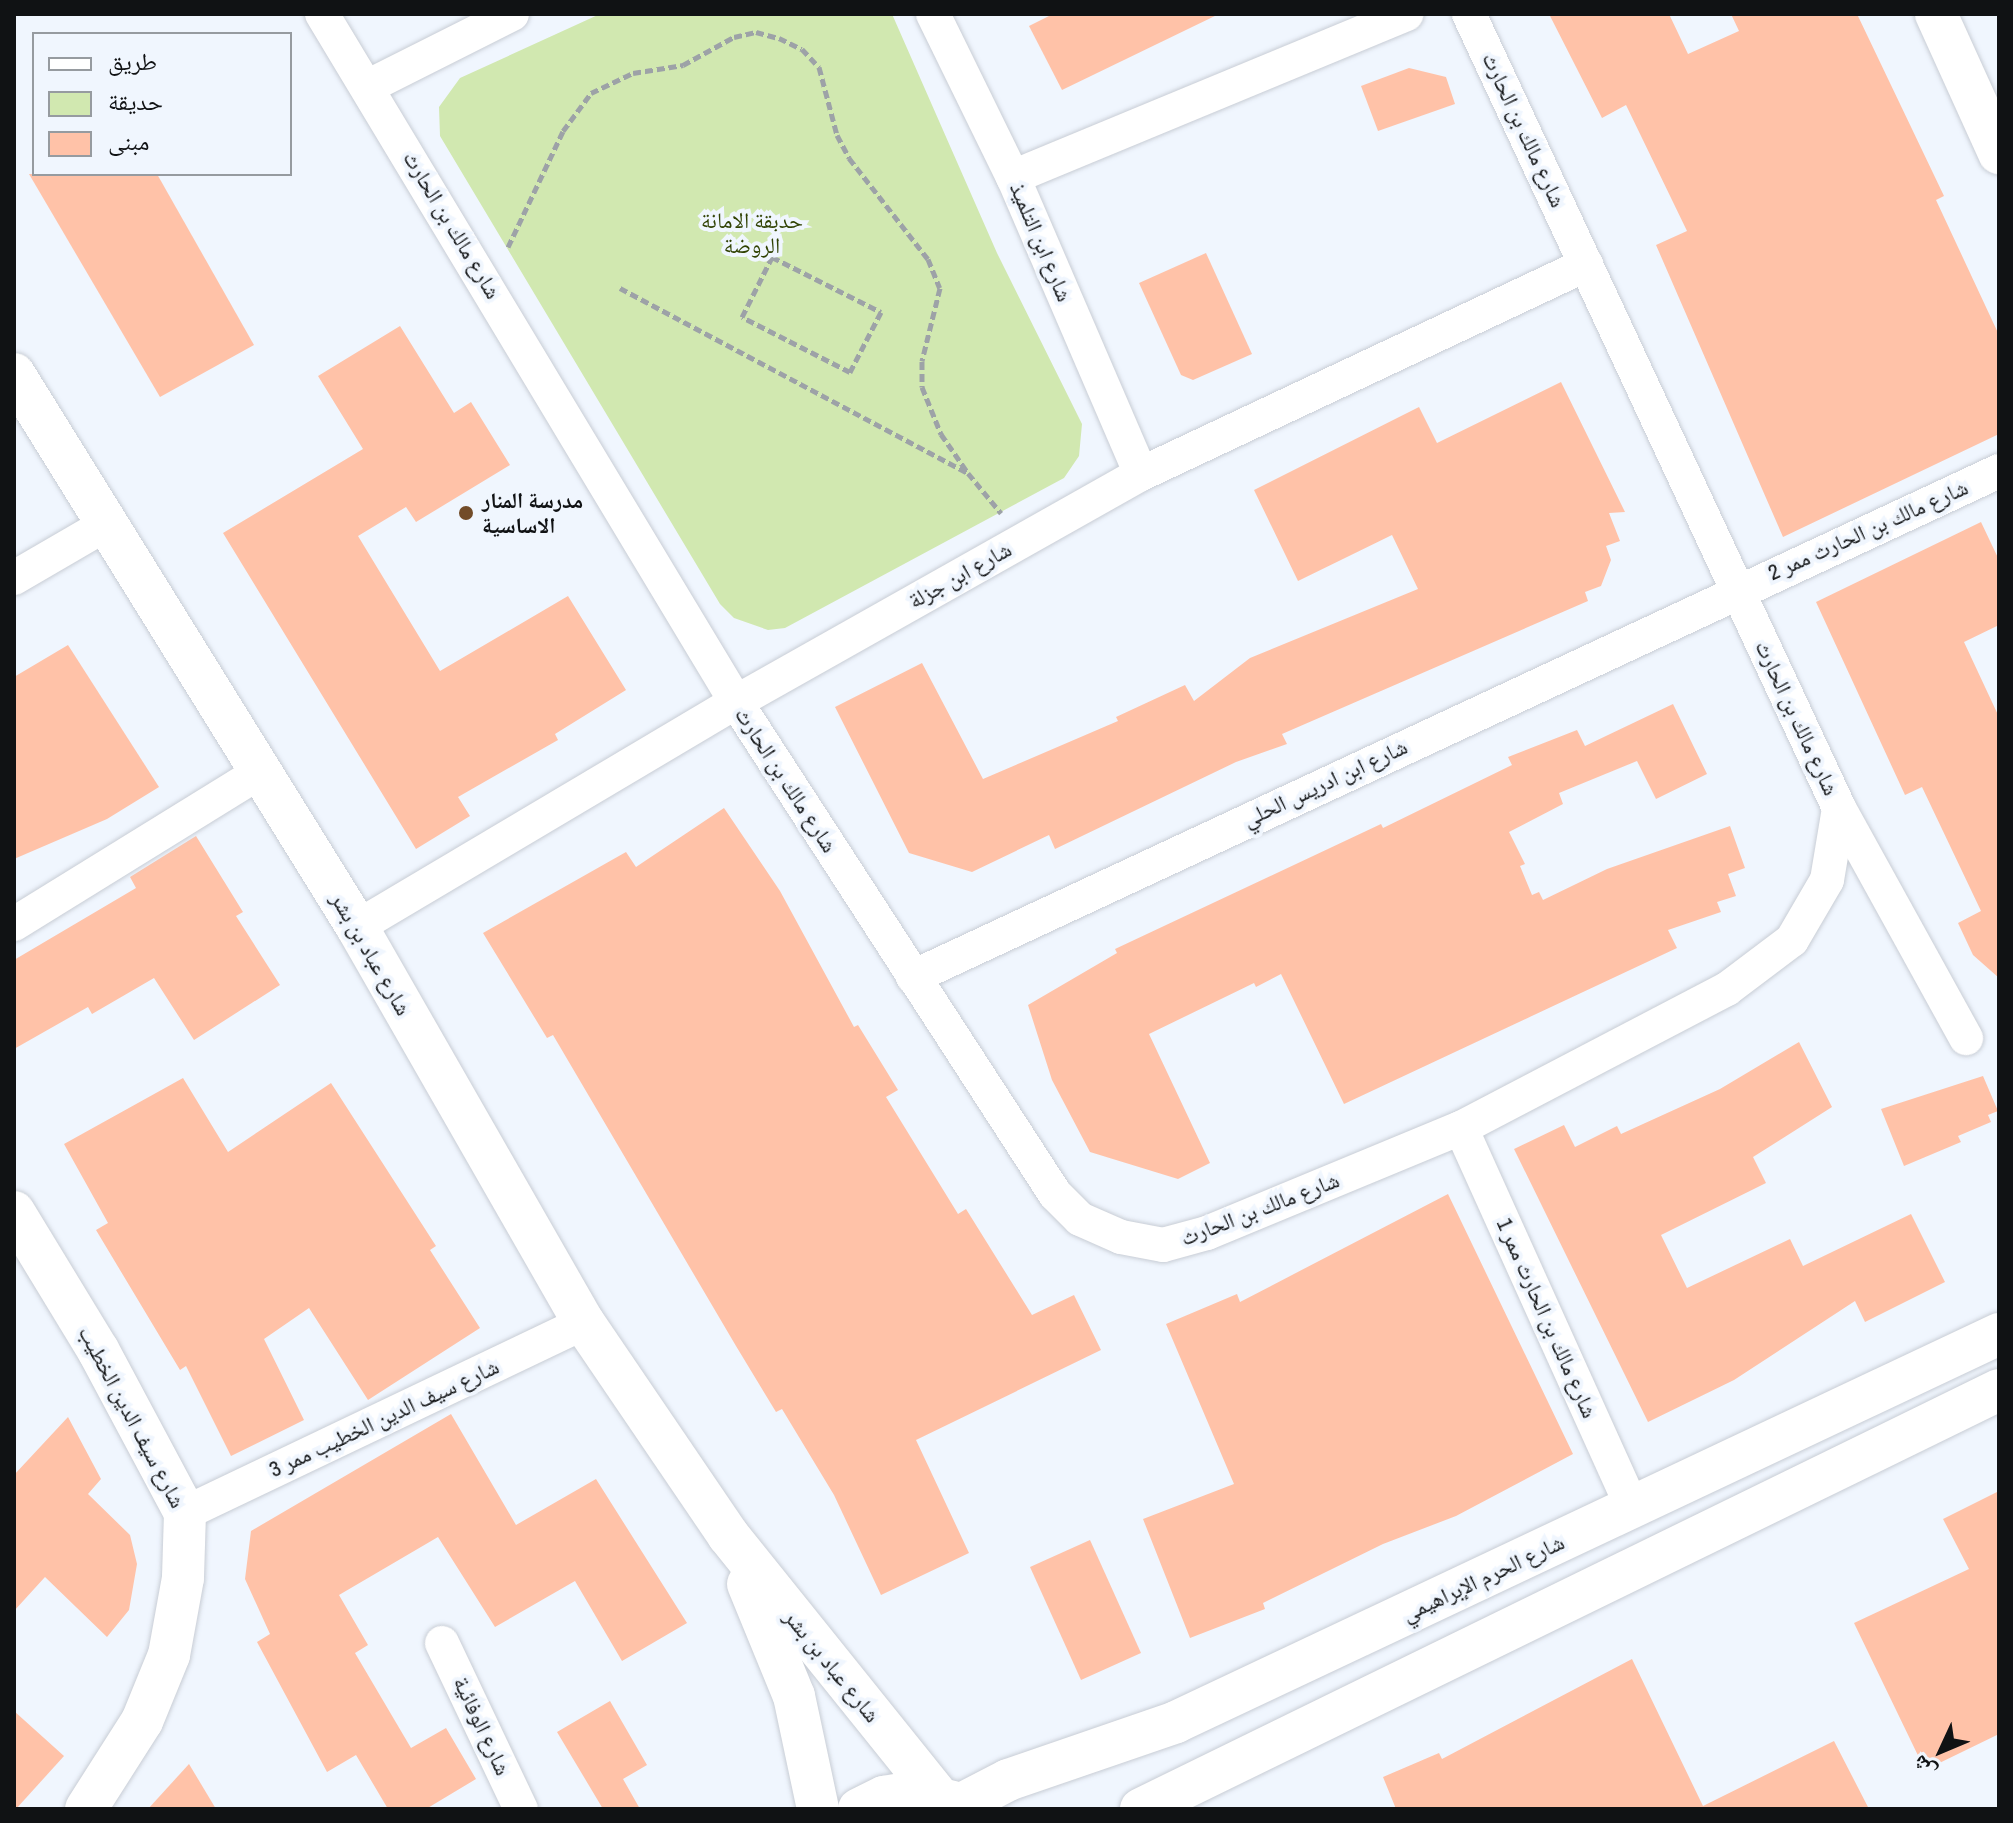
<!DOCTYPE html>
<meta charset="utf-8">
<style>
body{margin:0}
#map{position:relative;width:2013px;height:1823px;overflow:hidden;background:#f0f6fe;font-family:"Archivo Narrow","Noto Naskh Arabic",sans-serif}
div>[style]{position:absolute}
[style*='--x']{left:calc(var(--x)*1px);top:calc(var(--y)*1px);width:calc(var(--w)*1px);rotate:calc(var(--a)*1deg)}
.green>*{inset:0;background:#d1e8b0}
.building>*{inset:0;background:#ffc2a8}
.path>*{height:5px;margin-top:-2.5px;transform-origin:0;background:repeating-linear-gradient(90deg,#9da2a7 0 8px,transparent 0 12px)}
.roads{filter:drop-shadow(0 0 2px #c8cdd5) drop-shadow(0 0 2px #c8cdd5)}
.minor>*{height:34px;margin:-17px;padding:0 17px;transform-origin:17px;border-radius:17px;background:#fff}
.tertiary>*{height:42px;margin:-21px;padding:0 21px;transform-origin:21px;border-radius:21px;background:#fff}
.dots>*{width:22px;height:22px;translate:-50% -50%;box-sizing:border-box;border:4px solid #f0f6fe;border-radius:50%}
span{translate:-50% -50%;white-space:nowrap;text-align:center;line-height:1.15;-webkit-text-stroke:8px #f0f6fe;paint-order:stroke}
.street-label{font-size:22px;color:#101214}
.park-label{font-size:22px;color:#304203}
.poi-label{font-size:22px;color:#101214;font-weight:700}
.left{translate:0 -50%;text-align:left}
.frame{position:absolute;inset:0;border:16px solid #101214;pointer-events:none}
.legend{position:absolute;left:32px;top:32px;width:260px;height:144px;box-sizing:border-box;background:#f0f6fe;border:2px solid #969ba0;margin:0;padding:10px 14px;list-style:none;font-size:24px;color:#101214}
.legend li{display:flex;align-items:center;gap:16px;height:40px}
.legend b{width:40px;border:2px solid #969ba0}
.north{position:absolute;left:1901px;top:1711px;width:80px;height:80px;-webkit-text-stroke:6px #f0f6fe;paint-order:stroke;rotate:226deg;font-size:22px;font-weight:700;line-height:32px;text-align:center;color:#101214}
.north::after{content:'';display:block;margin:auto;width:28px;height:36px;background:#101214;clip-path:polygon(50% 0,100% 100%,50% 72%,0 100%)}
</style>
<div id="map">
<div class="green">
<div style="clip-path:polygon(600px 14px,892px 14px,997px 253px,1082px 424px,1079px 456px,1064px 478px,785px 628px,768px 630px,734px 618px,720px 604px,440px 136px,439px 107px,460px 78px)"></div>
</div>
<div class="building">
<div style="clip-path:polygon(1053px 14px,1219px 14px,1062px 90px,1029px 26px)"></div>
<div style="clip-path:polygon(1549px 14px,1669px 14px,1688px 54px,1739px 31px,1731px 14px,1857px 14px,1944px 196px,1936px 200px,1999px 335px,1999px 434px,1783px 537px,1656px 245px,1687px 231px,1626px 105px,1602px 118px)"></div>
<div style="clip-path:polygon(1409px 68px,1446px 77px,1455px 104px,1378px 131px,1361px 86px)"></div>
<div style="clip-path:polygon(29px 174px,157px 174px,254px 345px,160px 397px)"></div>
<div style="clip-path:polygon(1206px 253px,1252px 354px,1193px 380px,1181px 375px,1139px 283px)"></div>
<div style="clip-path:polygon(400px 326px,454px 413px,471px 402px,510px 465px,416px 522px,406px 507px,358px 536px,440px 671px,568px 596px,626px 690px,555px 734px,558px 740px,458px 797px,470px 816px,416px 849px,223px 533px,363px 449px,318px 376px)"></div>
<div style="clip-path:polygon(1561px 382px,1625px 512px,1609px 513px,1620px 541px,1606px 546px,1611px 560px,1601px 586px,1585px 592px,1588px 601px,1282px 734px,1287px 744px,1236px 762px,1055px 849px,1049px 835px,972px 872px,909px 853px,835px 707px,922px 663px,983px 779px,1118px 721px,1116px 717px,1185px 685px,1194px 701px,1250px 658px,1418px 589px,1392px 535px,1298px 581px,1254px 490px,1419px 407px,1437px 443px)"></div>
<div style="clip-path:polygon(1981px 522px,1999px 560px,1999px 625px,1964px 642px,1999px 717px,1999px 978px,1973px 955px,1958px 923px,1981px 911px,1922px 787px,1905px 795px,1816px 602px)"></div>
<div style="clip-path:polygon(68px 645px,159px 787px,107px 819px,14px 859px,14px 677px)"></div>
<div style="clip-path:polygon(1673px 704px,1707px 774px,1656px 799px,1637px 761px,1559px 793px,1563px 804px,1509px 832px,1525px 864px,1520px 866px,1532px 895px,1539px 892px,1543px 900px,1607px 869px,1730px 826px,1745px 868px,1728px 874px,1736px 896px,1717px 902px,1721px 912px,1668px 930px,1677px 948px,1344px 1104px,1281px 974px,1256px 987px,1254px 983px,1149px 1034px,1210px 1163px,1178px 1179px,1090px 1152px,1052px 1080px,1028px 1005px,1117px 953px,1115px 949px,1381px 824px,1383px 828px,1512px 765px,1508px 757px,1577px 730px,1585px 746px)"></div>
<div style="clip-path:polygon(724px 808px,780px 891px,854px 1027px,858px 1025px,898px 1090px,886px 1097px,958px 1214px,966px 1209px,1032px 1315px,1074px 1295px,1101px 1350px,916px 1440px,969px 1553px,881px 1595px,834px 1495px,782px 1409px,776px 1412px,736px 1346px,553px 1035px,547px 1038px,483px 933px,626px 852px,636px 867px)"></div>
<div style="clip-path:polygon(196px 836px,243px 912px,236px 916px,280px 985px,194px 1040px,154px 978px,92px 1014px,88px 1007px,14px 1049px,14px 960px,136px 888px,130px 877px)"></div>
<div style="clip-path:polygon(1799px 1042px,1832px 1107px,1753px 1157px,1766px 1183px,1661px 1235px,1687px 1288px,1790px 1239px,1803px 1266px,1911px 1214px,1945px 1282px,1865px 1322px,1855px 1301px,1734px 1380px,1648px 1422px,1514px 1149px,1564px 1125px,1575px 1147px,1617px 1126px,1621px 1134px,1720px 1089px)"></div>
<div style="clip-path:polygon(1983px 1076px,1998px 1111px,1988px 1115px,1991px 1122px,1958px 1136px,1961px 1142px,1904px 1166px,1881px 1109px)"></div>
<div style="clip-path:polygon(183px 1078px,228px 1152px,331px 1083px,436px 1246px,430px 1250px,480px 1328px,368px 1400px,309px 1308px,264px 1339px,304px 1420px,231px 1456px,186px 1366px,180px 1370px,96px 1230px,108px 1223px,64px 1144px)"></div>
<div style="clip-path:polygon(1448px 1194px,1573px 1454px,1456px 1516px,1383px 1544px,1263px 1603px,1265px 1609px,1190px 1638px,1143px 1519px,1234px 1484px,1166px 1324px,1237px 1294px,1240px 1302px)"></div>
<div style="clip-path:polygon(451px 1414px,516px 1525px,596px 1479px,687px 1623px,622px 1661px,575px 1581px,495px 1627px,438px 1537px,339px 1595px,368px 1645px,355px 1653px,411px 1748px,446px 1728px,476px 1779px,426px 1809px,388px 1809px,356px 1755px,327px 1772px,257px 1642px,270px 1634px,245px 1579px,251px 1531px)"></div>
<div style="clip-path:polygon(68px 1417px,101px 1479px,88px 1494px,130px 1535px,137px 1564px,129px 1610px,107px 1637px,45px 1577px,14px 1611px,14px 1475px)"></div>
<div style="clip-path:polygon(1999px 1491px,1999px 1734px,1925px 1770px,1854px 1623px,1969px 1569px,1943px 1519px)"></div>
<div style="clip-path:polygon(1090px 1540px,1141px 1653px,1081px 1680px,1030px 1567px)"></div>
<div style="clip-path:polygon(1632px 1659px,1703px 1806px,1834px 1741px,1869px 1809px,1396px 1809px,1383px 1777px,1439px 1753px,1442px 1759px)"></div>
<div style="clip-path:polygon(610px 1701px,647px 1765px,623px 1779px,640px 1809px,603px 1809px,557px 1732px)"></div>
<div style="clip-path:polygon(14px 1711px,64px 1756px,16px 1809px,14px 1809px)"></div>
<div style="clip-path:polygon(189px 1764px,216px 1809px,148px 1809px)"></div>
</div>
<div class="path">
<div style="--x:508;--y:247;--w:128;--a:-64.6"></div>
<div style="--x:563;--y:131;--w:47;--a:-53.6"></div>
<div style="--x:591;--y:93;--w:47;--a:-25.5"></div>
<div style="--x:633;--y:73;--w:51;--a:-9.1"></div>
<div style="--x:683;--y:65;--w:58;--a:-28.8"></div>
<div style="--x:734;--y:37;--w:23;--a:-13"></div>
<div style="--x:756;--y:32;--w:24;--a:15"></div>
<div style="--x:779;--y:38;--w:25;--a:26"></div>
<div style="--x:802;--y:49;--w:25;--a:47"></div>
<div style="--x:819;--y:67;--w:70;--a:75.2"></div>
<div style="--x:837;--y:135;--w:26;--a:62"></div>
<div style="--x:849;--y:158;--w:128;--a:52"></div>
<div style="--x:928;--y:259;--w:31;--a:68"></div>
<div style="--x:940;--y:288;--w:75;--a:103.9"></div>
<div style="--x:922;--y:361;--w:26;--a:90"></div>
<div style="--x:922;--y:387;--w:51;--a:68"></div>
<div style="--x:941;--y:434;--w:47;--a:55.3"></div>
<div style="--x:772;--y:257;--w:122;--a:26.8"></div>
<div style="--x:881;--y:312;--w:68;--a:117.3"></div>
<div style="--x:850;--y:372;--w:121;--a:-153"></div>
<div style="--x:742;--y:317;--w:67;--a:-63.4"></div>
<div style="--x:620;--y:288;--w:394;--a:28"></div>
<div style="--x:968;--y:473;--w:52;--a:50.5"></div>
</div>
<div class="roads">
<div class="minor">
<div style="--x:322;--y:14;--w:803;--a:58.96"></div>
<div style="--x:736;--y:702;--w:586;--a:57.04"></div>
<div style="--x:1055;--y:1194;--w:35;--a:45"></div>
<div style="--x:1080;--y:1219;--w:45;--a:23.7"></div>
<div style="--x:1121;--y:1237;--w:43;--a:10.8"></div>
<div style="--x:1163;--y:1245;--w:46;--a:-15.3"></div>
<div style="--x:1207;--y:1233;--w:275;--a:-22.5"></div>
<div style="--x:1461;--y:1128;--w:300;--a:-27.6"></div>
<div style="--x:1727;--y:989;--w:81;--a:-37"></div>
<div style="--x:1792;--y:940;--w:69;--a:-59.7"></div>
<div style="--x:1827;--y:880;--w:73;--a:-80.5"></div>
<div style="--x:1839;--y:808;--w:876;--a:-114.99"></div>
<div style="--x:933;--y:14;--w:182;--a:63.9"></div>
<div style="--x:1013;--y:177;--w:323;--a:66.7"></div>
<div style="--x:369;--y:86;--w:160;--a:-26.7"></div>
<div style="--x:1013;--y:177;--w:426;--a:-22.5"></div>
<div style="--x:14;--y:578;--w:105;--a:-30.2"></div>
<div style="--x:1839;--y:808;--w:263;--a:61.1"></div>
<div style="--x:14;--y:924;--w:291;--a:-31.7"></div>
<div style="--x:357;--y:927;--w:441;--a:-30.7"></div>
<div style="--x:736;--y:702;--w:465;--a:-29.4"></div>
<div style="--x:1141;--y:474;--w:492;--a:-25.2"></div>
<div style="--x:913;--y:977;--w:1198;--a:-24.98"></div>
<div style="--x:1461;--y:1128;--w:416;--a:65.7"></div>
<div style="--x:185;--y:1513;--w:442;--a:-25.5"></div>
<div style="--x:442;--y:1643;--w:184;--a:64.6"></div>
</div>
<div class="tertiary">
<div style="--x:1936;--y:14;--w:153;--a:65.6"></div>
<div style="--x:14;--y:374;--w:651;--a:58.19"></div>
<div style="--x:357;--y:927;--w:456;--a:60.2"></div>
<div style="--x:584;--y:1323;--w:256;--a:55.8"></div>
<div style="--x:728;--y:1535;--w:334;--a:51.2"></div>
<div style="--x:14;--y:1212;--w:162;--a:58.7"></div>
<div style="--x:98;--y:1350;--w:185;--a:61.9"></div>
<div style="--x:185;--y:1513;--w:65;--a:91.8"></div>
<div style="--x:183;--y:1578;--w:78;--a:100.3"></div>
<div style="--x:169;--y:1655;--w:71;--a:112.2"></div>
<div style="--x:142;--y:1721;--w:104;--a:122.5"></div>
<div style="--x:748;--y:1584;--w:121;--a:67.7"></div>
<div style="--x:794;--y:1696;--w:116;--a:78"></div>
<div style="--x:960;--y:1805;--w:54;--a:-27.5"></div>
<div style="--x:1008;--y:1780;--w:178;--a:-19"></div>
<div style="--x:1176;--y:1722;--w:910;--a:-25.24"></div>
<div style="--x:859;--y:1809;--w:28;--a:-26"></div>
<div style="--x:884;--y:1797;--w:27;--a:-10"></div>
<div style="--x:911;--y:1792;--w:43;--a:13.4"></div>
<div style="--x:1141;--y:1809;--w:955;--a:-26.03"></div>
</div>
</div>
<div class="dots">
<div style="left:466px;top:513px;background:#724c29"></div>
</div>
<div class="street-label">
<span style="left:1524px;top:130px;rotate:65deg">شارع مالك بن الحارث</span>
<span style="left:452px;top:225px;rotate:59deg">شارع مالك بن الحارث</span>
<span style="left:1041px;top:242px;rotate:67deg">شارع ابن التلميذ</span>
<span style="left:1868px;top:530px;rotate:-24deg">شارع مالك بن الحارث ممر 2</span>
<span style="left:960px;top:575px;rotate:-29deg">شارع ابن جزلة</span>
<span style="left:1797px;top:718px;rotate:65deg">شارع مالك بن الحارث</span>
<span style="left:786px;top:780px;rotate:57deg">شارع مالك بن الحارث</span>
<span style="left:1325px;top:783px;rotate:-25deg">شارع ابن ادريس الحلي</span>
<span style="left:371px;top:954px;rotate:60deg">شارع عباد بن بشر</span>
<span style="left:1260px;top:1209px;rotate:-21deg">شارع مالك بن الحارث</span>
<span style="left:1547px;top:1318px;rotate:66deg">شارع مالك بن الحارث ممر 1</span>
<span style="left:132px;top:1417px;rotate:62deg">شارع سيف الدين الخطيب</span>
<span style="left:384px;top:1418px;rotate:-25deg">شارع سيف الدين الخطيب ممر 3</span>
<span style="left:1483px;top:1578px;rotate:-25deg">شارع الحرم الإبراهيمي</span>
<span style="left:832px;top:1666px;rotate:51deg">شارع عباد بن بشر</span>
<span style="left:482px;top:1726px;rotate:65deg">شارع الوفائية</span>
</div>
<div class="park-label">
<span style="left:752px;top:233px">حدبقة الامانة<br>الروضة</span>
</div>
<div class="poi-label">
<span class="left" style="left:482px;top:513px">مدرسة المنار<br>الاساسية</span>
</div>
<div class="frame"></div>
<ul class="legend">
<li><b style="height:10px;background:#fff"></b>طريق</li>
<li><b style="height:22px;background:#d1e8b0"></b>حديقة</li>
<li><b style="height:22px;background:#ffc2a8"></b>مبنى</li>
</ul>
<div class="north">ش</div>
</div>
